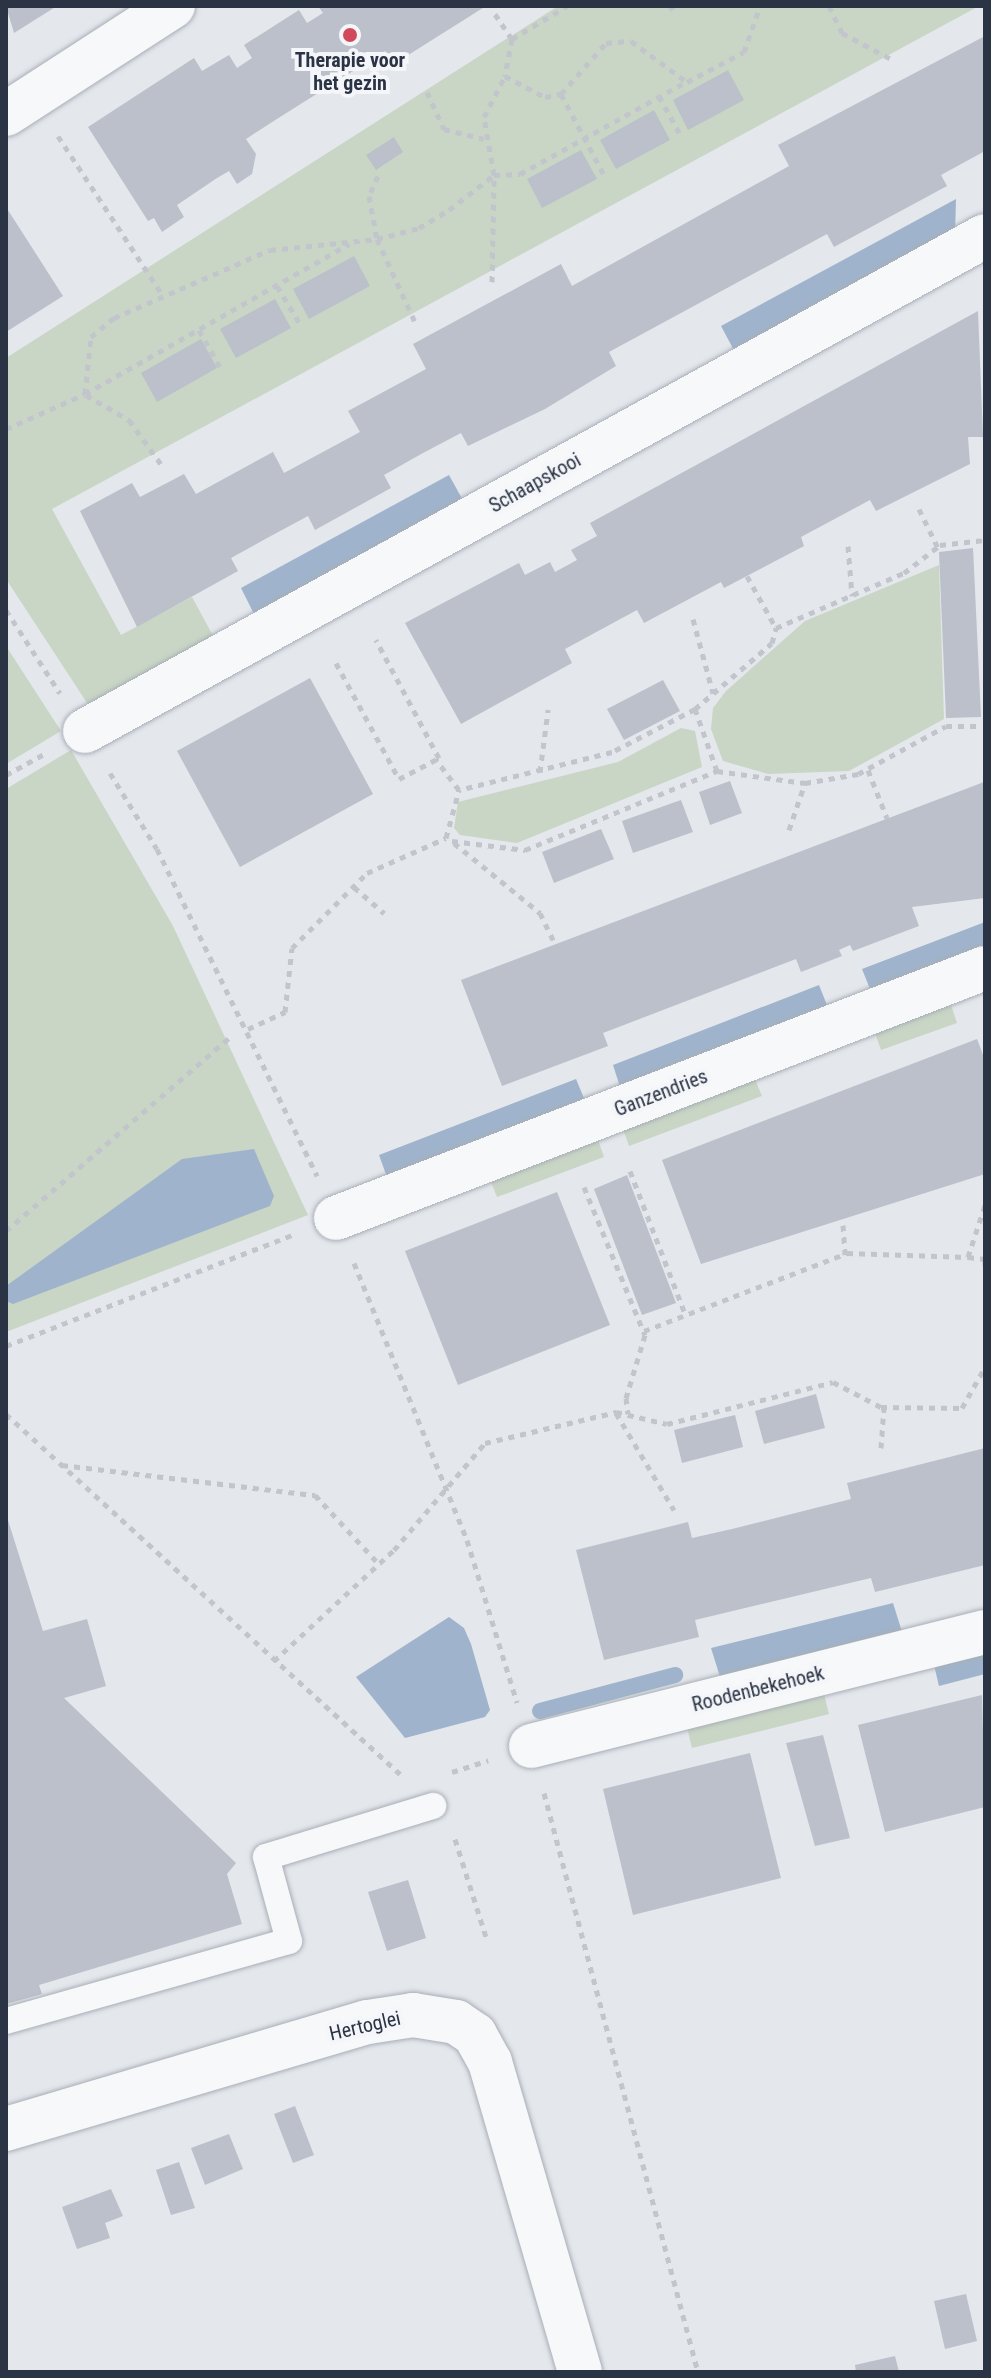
<!DOCTYPE html>
<style>
body{margin:0}
#map{position:relative;width:991px;height:2378px;overflow:hidden;background:#e4e7ec;font-family:"Roboto Condensed",sans-serif}
div>[style]{position:absolute}
[style*='--x']{left:calc(var(--x)*1px);top:calc(var(--y)*1px);width:calc(var(--w)*1px);rotate:calc(var(--a)*1deg)}
.green>*{inset:0;background:#c9d6c5}
.water>*{inset:0;background:#9fb4cc}
.stream>*{height:16px;margin:-8px;padding:0 8px;transform-origin:8px;border-radius:8px;background:#9fb4cc}
.building>*{inset:0;background:#bbc0ca}
.path>*{height:5px;margin-top:-2.5px;transform-origin:0;background:repeating-linear-gradient(90deg,#c2c5cb 0 6px,transparent 0 12px)}
.roads{filter:drop-shadow(0 0 2px #a9aeb7) drop-shadow(0 0 2px #a9aeb7)}
.lane>*{height:26px;margin:-13px;padding:0 13px;transform-origin:13px;border-radius:13px;background:#f7f8fa}
.street>*{height:44px;margin:-22px;padding:0 22px;transform-origin:22px;border-radius:22px;background:#f7f8fa}
.dots>*{width:22px;height:22px;translate:-50% -50%;box-sizing:border-box;border:4px solid #f4f6f9;border-radius:50%}
span{translate:-50% -50%;white-space:nowrap;text-align:center;line-height:1.15;-webkit-text-stroke:8px #f4f6f9;paint-order:stroke}
.poi-label{font-size:20px;color:#2b3445;font-weight:700}
.street-label{font-size:20px;color:#2b3445}
.frame{position:absolute;inset:0;border:8px solid #2b3445;pointer-events:none}
</style>
<div id="map">
<div class="green">
<div style="clip-path:polygon(558px 6px,979px 6px,52px 509px,121px 635px,192px 597px,216px 641px,91px 709px,6px 579px,6px 358px)"></div>
<div style="clip-path:polygon(939px 565px,944px 719px,849px 771px,768px 774px,723px 761px,711px 729px,713px 708px,726px 691px,805px 621px)"></div>
<div style="clip-path:polygon(6px 646px,61px 731px,6px 764px)"></div>
<div style="clip-path:polygon(681px 728px,695px 731px,702px 767px,517px 843px,460px 835px,454px 828px,458px 802px,618px 762px)"></div>
<div style="clip-path:polygon(71px 750px,173px 926px,308px 1215px,6px 1332px,6px 789px)"></div>
<div style="clip-path:polygon(950px 1002px,957px 1023px,881px 1050px,874px 1030px)"></div>
<div style="clip-path:polygon(754px 1077px,762px 1096px,629px 1146px,622px 1126px)"></div>
<div style="clip-path:polygon(597px 1137px,604px 1157px,497px 1197px,489px 1177px)"></div>
<div style="clip-path:polygon(822px 1686px,829px 1714px,692px 1748px,685px 1719px)"></div>
</div>
<div class="water">
<div style="clip-path:polygon(956px 199px,955px 236px,737px 356px,721px 326px)"></div>
<div style="clip-path:polygon(449px 475px,465px 504px,256px 618px,241px 588px)"></div>
<div style="clip-path:polygon(985px 922px,985px 951px,872px 994px,862px 969px)"></div>
<div style="clip-path:polygon(819px 985px,829px 1010px,621px 1090px,613px 1065px)"></div>
<div style="clip-path:polygon(576px 1079px,586px 1103px,388px 1180px,379px 1155px)"></div>
<div style="clip-path:polygon(254px 1149px,274px 1196px,270px 1206px,13px 1304px,6px 1301px,6px 1286px,182px 1159px)"></div>
<div style="clip-path:polygon(893px 1603px,903px 1635px,721px 1680px,711px 1648px)"></div>
<div style="clip-path:polygon(449px 1617px,464px 1628px,471px 1644px,490px 1710px,485px 1717px,405px 1738px,356px 1677px)"></div>
<div style="clip-path:polygon(985px 1648px,985px 1674px,939px 1686px,933px 1661px)"></div>
</div>
<div class="stream">
<div style="--x:540;--y:1711;--w:140;--a:-14.9"></div>
</div>
<div class="building">
<div style="clip-path:polygon(6px 6px,57px 6px,14px 33px)"></div>
<div style="clip-path:polygon(318px 6px,486px 6px,394px 64px,385px 51px,280px 117px,246px 139px,256px 154px,252px 174px,237px 184px,229px 171px,217px 178px,177px 205px,184px 217px,162px 232px,154px 218px,148px 221px,88px 127px,194px 58px,202px 71px,229px 55px,237px 68px,252px 58px,244px 45px,299px 10px,307px 23px,323px 13px)"></div>
<div style="clip-path:polygon(985px 36px,985px 151px,941px 175px,947px 186px,834px 247px,827px 234px,609px 352px,616px 366px,545px 409px,468px 446px,461px 433px,423px 453px,384px 475px,391px 488px,315px 530px,308px 516px,269px 537px,231px 558px,238px 571px,137px 627px,80px 511px,132px 483px,140px 497px,184px 474px,196px 494px,273px 452px,284px 473px,360px 432px,348px 411px,426px 369px,413px 344px,561px 264px,572px 286px,608px 266px,789px 166px,778px 145px)"></div>
<div style="clip-path:polygon(728px 70px,744px 100px,688px 130px,673px 100px)"></div>
<div style="clip-path:polygon(654px 110px,670px 140px,616px 169px,600px 140px)"></div>
<div style="clip-path:polygon(394px 137px,403px 152px,376px 170px,366px 155px)"></div>
<div style="clip-path:polygon(581px 150px,597px 179px,542px 208px,527px 179px)"></div>
<div style="clip-path:polygon(6px 207px,63px 296px,6px 332px)"></div>
<div style="clip-path:polygon(354px 256px,370px 286px,309px 319px,293px 289px)"></div>
<div style="clip-path:polygon(275px 299px,291px 328px,236px 358px,220px 329px)"></div>
<div style="clip-path:polygon(978px 311px,983px 437px,968px 437px,970px 464px,876px 511px,870px 500px,801px 537px,804px 546px,724px 588px,721px 582px,644px 623px,637px 610px,565px 649px,572px 663px,461px 724px,405px 623px,519px 563px,525px 575px,550px 562px,555px 572px,577px 560px,571px 550px,597px 536px,590px 523px)"></div>
<div style="clip-path:polygon(201px 339px,217px 368px,157px 402px,141px 373px)"></div>
<div style="clip-path:polygon(973px 548px,981px 717px,946px 718px,939px 552px)"></div>
<div style="clip-path:polygon(310px 678px,373px 794px,240px 867px,177px 751px)"></div>
<div style="clip-path:polygon(663px 680px,680px 711px,624px 740px,607px 709px)"></div>
<div style="clip-path:polygon(730px 781px,742px 813px,710px 825px,699px 792px)"></div>
<div style="clip-path:polygon(984px 782px,985px 898px,912px 907px,919px 926px,853px 951px,850px 945px,839px 950px,842px 956px,801px 972px,796px 959px,603px 1033px,608px 1046px,502px 1086px,461px 980px)"></div>
<div style="clip-path:polygon(681px 800px,693px 832px,633px 853px,622px 821px)"></div>
<div style="clip-path:polygon(601px 829px,614px 859px,554px 883px,542px 852px)"></div>
<div style="clip-path:polygon(977px 1039px,985px 1060px,985px 1174px,701px 1264px,662px 1160px)"></div>
<div style="clip-path:polygon(627px 1175px,676px 1303px,642px 1315px,594px 1189px)"></div>
<div style="clip-path:polygon(557px 1192px,610px 1325px,458px 1385px,405px 1251px)"></div>
<div style="clip-path:polygon(816px 1394px,825px 1428px,764px 1444px,755px 1411px)"></div>
<div style="clip-path:polygon(735px 1415px,743px 1447px,682px 1463px,674px 1430px)"></div>
<div style="clip-path:polygon(985px 1448px,985px 1565px,875px 1592px,871px 1578px,695px 1620px,699px 1637px,604px 1660px,576px 1550px,688px 1522px,692px 1538px,732px 1529px,851px 1499px,847px 1483px)"></div>
<div style="clip-path:polygon(6px 1514px,43px 1631px,87px 1619px,106px 1686px,64px 1698px,236px 1863px,227px 1874px,242px 1924px,39px 1985px,42px 1994px,6px 2004px)"></div>
<div style="clip-path:polygon(982px 1695px,985px 1807px,885px 1832px,858px 1725px)"></div>
<div style="clip-path:polygon(823px 1735px,850px 1838px,815px 1846px,786px 1743px)"></div>
<div style="clip-path:polygon(750px 1753px,781px 1878px,633px 1915px,603px 1789px)"></div>
<div style="clip-path:polygon(408px 1880px,426px 1938px,387px 1951px,368px 1892px)"></div>
<div style="clip-path:polygon(295px 2106px,314px 2155px,293px 2163px,274px 2114px)"></div>
<div style="clip-path:polygon(229px 2134px,243px 2169px,205px 2185px,191px 2148px)"></div>
<div style="clip-path:polygon(179px 2162px,195px 2208px,171px 2215px,156px 2170px)"></div>
<div style="clip-path:polygon(111px 2189px,123px 2216px,105px 2223px,110px 2238px,77px 2249px,62px 2207px)"></div>
<div style="clip-path:polygon(966px 2294px,977px 2341px,945px 2349px,934px 2301px)"></div>
<div style="clip-path:polygon(895px 2356px,899px 2372px,856px 2372px,855px 2365px)"></div>
</div>
<div class="path">
<div style="--x:829;--y:6;--w:30;--a:64"></div>
<div style="--x:842;--y:33;--w:58;--a:27.9"></div>
<div style="--x:669;--y:9;--w:7;--a:-27"></div>
<div style="--x:495;--y:14;--w:30;--a:56"></div>
<div style="--x:512;--y:39;--w:38;--a:101"></div>
<div style="--x:512;--y:39;--w:64;--a:-31"></div>
<div style="--x:427;--y:92;--w:41;--a:65.3"></div>
<div style="--x:444;--y:129;--w:41;--a:14"></div>
<div style="--x:561;--y:94;--w:92;--a:62"></div>
<div style="--x:659;--y:96;--w:46;--a:61.2"></div>
<div style="--x:58;--y:136;--w:191;--a:56.7"></div>
<div style="--x:378;--y:176;--w:22;--a:114"></div>
<div style="--x:369;--y:196;--w:44;--a:79.5"></div>
<div style="--x:377;--y:239;--w:94;--a:65.4"></div>
<div style="--x:492;--y:282;--w:107;--a:-88.9"></div>
<div style="--x:494;--y:175;--w:26;--a:-2"></div>
<div style="--x:520;--y:174;--w:190;--a:-29"></div>
<div style="--x:277;--y:286;--w:44;--a:58.8"></div>
<div style="--x:199;--y:330;--w:43;--a:60.4"></div>
<div style="--x:85;--y:394;--w:304;--a:-29.6"></div>
<div style="--x:86;--y:395;--w:50;--a:30.2"></div>
<div style="--x:129;--y:420;--w:54;--a:54"></div>
<div style="--x:6;--y:429;--w:86;--a:-23.9"></div>
<div style="--x:85;--y:394;--w:57;--a:-84"></div>
<div style="--x:91;--y:337;--w:30;--a:-40"></div>
<div style="--x:114;--y:318;--w:170;--a:-23.6"></div>
<div style="--x:270;--y:250;--w:108;--a:-5.9"></div>
<div style="--x:377;--y:239;--w:43;--a:-14.7"></div>
<div style="--x:419;--y:228;--w:35;--a:-31"></div>
<div style="--x:449;--y:210;--w:57;--a:-37.9"></div>
<div style="--x:494;--y:175;--w:59;--a:-99.8"></div>
<div style="--x:484;--y:117;--w:46;--a:-62.9"></div>
<div style="--x:505;--y:76;--w:45;--a:27.7"></div>
<div style="--x:545;--y:97;--w:16;--a:-11"></div>
<div style="--x:561;--y:94;--w:68;--a:-48.6"></div>
<div style="--x:606;--y:43;--w:25;--a:-5"></div>
<div style="--x:631;--y:41;--w:69;--a:36.2"></div>
<div style="--x:687;--y:82;--w:64;--a:-27.8"></div>
<div style="--x:744;--y:52;--w:49;--a:-70.8"></div>
<div style="--x:6;--y:465;--w:1;--a:45"></div>
<div style="--x:919;--y:509;--w:43;--a:64"></div>
<div style="--x:848;--y:546;--w:50;--a:85.4"></div>
<div style="--x:747;--y:576;--w:60;--a:60.9"></div>
<div style="--x:6;--y:610;--w:99;--a:57"></div>
<div style="--x:693;--y:619;--w:77;--a:74.9"></div>
<div style="--x:336;--y:663;--w:132;--a:61.5"></div>
<div style="--x:399;--y:779;--w:45;--a:-27.7"></div>
<div style="--x:439;--y:758;--w:134;--a:-118.1"></div>
<div style="--x:695;--y:709;--w:101;--a:-40.6"></div>
<div style="--x:772;--y:643;--w:16;--a:-75"></div>
<div style="--x:776;--y:628;--w:139;--a:-23.3"></div>
<div style="--x:904;--y:573;--w:46;--a:-37.9"></div>
<div style="--x:940;--y:545;--w:45;--a:-6.3"></div>
<div style="--x:868;--y:770;--w:52;--a:68.4"></div>
<div style="--x:717;--y:771;--w:89;--a:7.8"></div>
<div style="--x:805;--y:783;--w:54;--a:-9.6"></div>
<div style="--x:858;--y:774;--w:100;--a:-28.6"></div>
<div style="--x:946;--y:726;--w:35;--a:0"></div>
<div style="--x:540;--y:772;--w:63;--a:-82.6"></div>
<div style="--x:110;--y:773;--w:89;--a:58.3"></div>
<div style="--x:157;--y:849;--w:364;--a:63.9"></div>
<div style="--x:6;--y:775;--w:43;--a:-28.9"></div>
<div style="--x:789;--y:830;--w:50;--a:-71.2"></div>
<div style="--x:452;--y:841;--w:74;--a:7"></div>
<div style="--x:525;--y:850;--w:208;--a:-22.4"></div>
<div style="--x:717;--y:771;--w:66;--a:-109.5"></div>
<div style="--x:695;--y:709;--w:93;--a:152.6"></div>
<div style="--x:612;--y:752;--w:158;--a:166.1"></div>
<div style="--x:454;--y:843;--w:111;--a:39.1"></div>
<div style="--x:540;--y:913;--w:34;--a:64"></div>
<div style="--x:354;--y:887;--w:40;--a:41"></div>
<div style="--x:248;--y:1029;--w:41;--a:-24.7"></div>
<div style="--x:285;--y:1012;--w:64;--a:-83.8"></div>
<div style="--x:292;--y:948;--w:106;--a:-45"></div>
<div style="--x:367;--y:873;--w:86;--a:-23.9"></div>
<div style="--x:446;--y:838;--w:50;--a:-74.8"></div>
<div style="--x:459;--y:790;--w:39;--a:-127"></div>
<div style="--x:630;--y:1171;--w:155;--a:68.9"></div>
<div style="--x:584;--y:1187;--w:160;--a:67.6"></div>
<div style="--x:645;--y:1335;--w:66;--a:106.8"></div>
<div style="--x:626;--y:1398;--w:16;--a:83"></div>
<div style="--x:843;--y:1225;--w:30;--a:86"></div>
<div style="--x:6;--y:1231;--w:295;--a:-40.9"></div>
<div style="--x:968;--y:1257;--w:55;--a:-71.9"></div>
<div style="--x:354;--y:1263;--w:299;--a:67.8"></div>
<div style="--x:467;--y:1540;--w:170;--a:72.9"></div>
<div style="--x:644;--y:1331;--w:217;--a:-21"></div>
<div style="--x:847;--y:1253;--w:121;--a:1.9"></div>
<div style="--x:968;--y:1257;--w:17;--a:7"></div>
<div style="--x:985;--y:1259;--w:10;--a:90"></div>
<div style="--x:6;--y:1346;--w:307;--a:-21.2"></div>
<div style="--x:616;--y:1413;--w:113;--a:59.1"></div>
<div style="--x:6;--y:1414;--w:534;--a:42.42"></div>
<div style="--x:881;--y:1448;--w:41;--a:-85.8"></div>
<div style="--x:62;--y:1465;--w:255;--a:6.8"></div>
<div style="--x:315;--y:1495;--w:93;--a:47.2"></div>
<div style="--x:274;--y:1661;--w:163;--a:-42.8"></div>
<div style="--x:394;--y:1550;--w:140;--a:-49.6"></div>
<div style="--x:485;--y:1443;--w:135;--a:-13.3"></div>
<div style="--x:616;--y:1412;--w:52;--a:13.2"></div>
<div style="--x:667;--y:1424;--w:171;--a:-14.2"></div>
<div style="--x:833;--y:1382;--w:54;--a:27.5"></div>
<div style="--x:881;--y:1407;--w:81;--a:0.7"></div>
<div style="--x:962;--y:1408;--w:47;--a:-60.7"></div>
<div style="--x:452;--y:1772;--w:38;--a:-18"></div>
<div style="--x:544;--y:1793;--w:599;--a:75.11"></div>
<div style="--x:455;--y:1839;--w:103;--a:72.4"></div>
</div>
<div class="roads">
<div class="lane">
<div style="--x:6;--y:2021;--w:294;--a:-15.8"></div>
<div style="--x:289;--y:1941;--w:87;--a:-105.3"></div>
<div style="--x:266;--y:1857;--w:175;--a:-17"></div>
</div>
<div class="street">
<div style="--x:6;--y:114;--w:199;--a:-32.9"></div>
<div style="--x:85;--y:731;--w:1027;--a:-28.81"></div>
<div style="--x:336;--y:1218;--w:695;--a:-21.07"></div>
<div style="--x:531;--y:1746;--w:468;--a:-14.1"></div>
<div style="--x:6;--y:2129;--w:377;--a:-16.5"></div>
<div style="--x:368;--y:2022;--w:46;--a:-8.8"></div>
<div style="--x:413;--y:2015;--w:44;--a:9.2"></div>
<div style="--x:456;--y:2022;--w:23;--a:34"></div>
<div style="--x:475;--y:2035;--w:31;--a:61"></div>
<div style="--x:490;--y:2062;--w:323;--a:73.8"></div>
</div>
</div>
<div class="dots">
<div style="left:350px;top:35px;background:#d1495b"></div>
</div>
<div class="poi-label">
<span style="left:350px;top:72px">Therapie voor<br>het gezin</span>
</div>
<div class="street-label">
<span style="left:535px;top:483px;rotate:-29deg">Schaapskooi</span>
<span style="left:661px;top:1093px;rotate:-21deg">Ganzendries</span>
<span style="left:758px;top:1689px;rotate:-14deg">Roodenbekehoek</span>
<span style="left:365px;top:2026px;rotate:-13deg">Hertoglei</span>
</div>
<div class="frame"></div>
</div>
